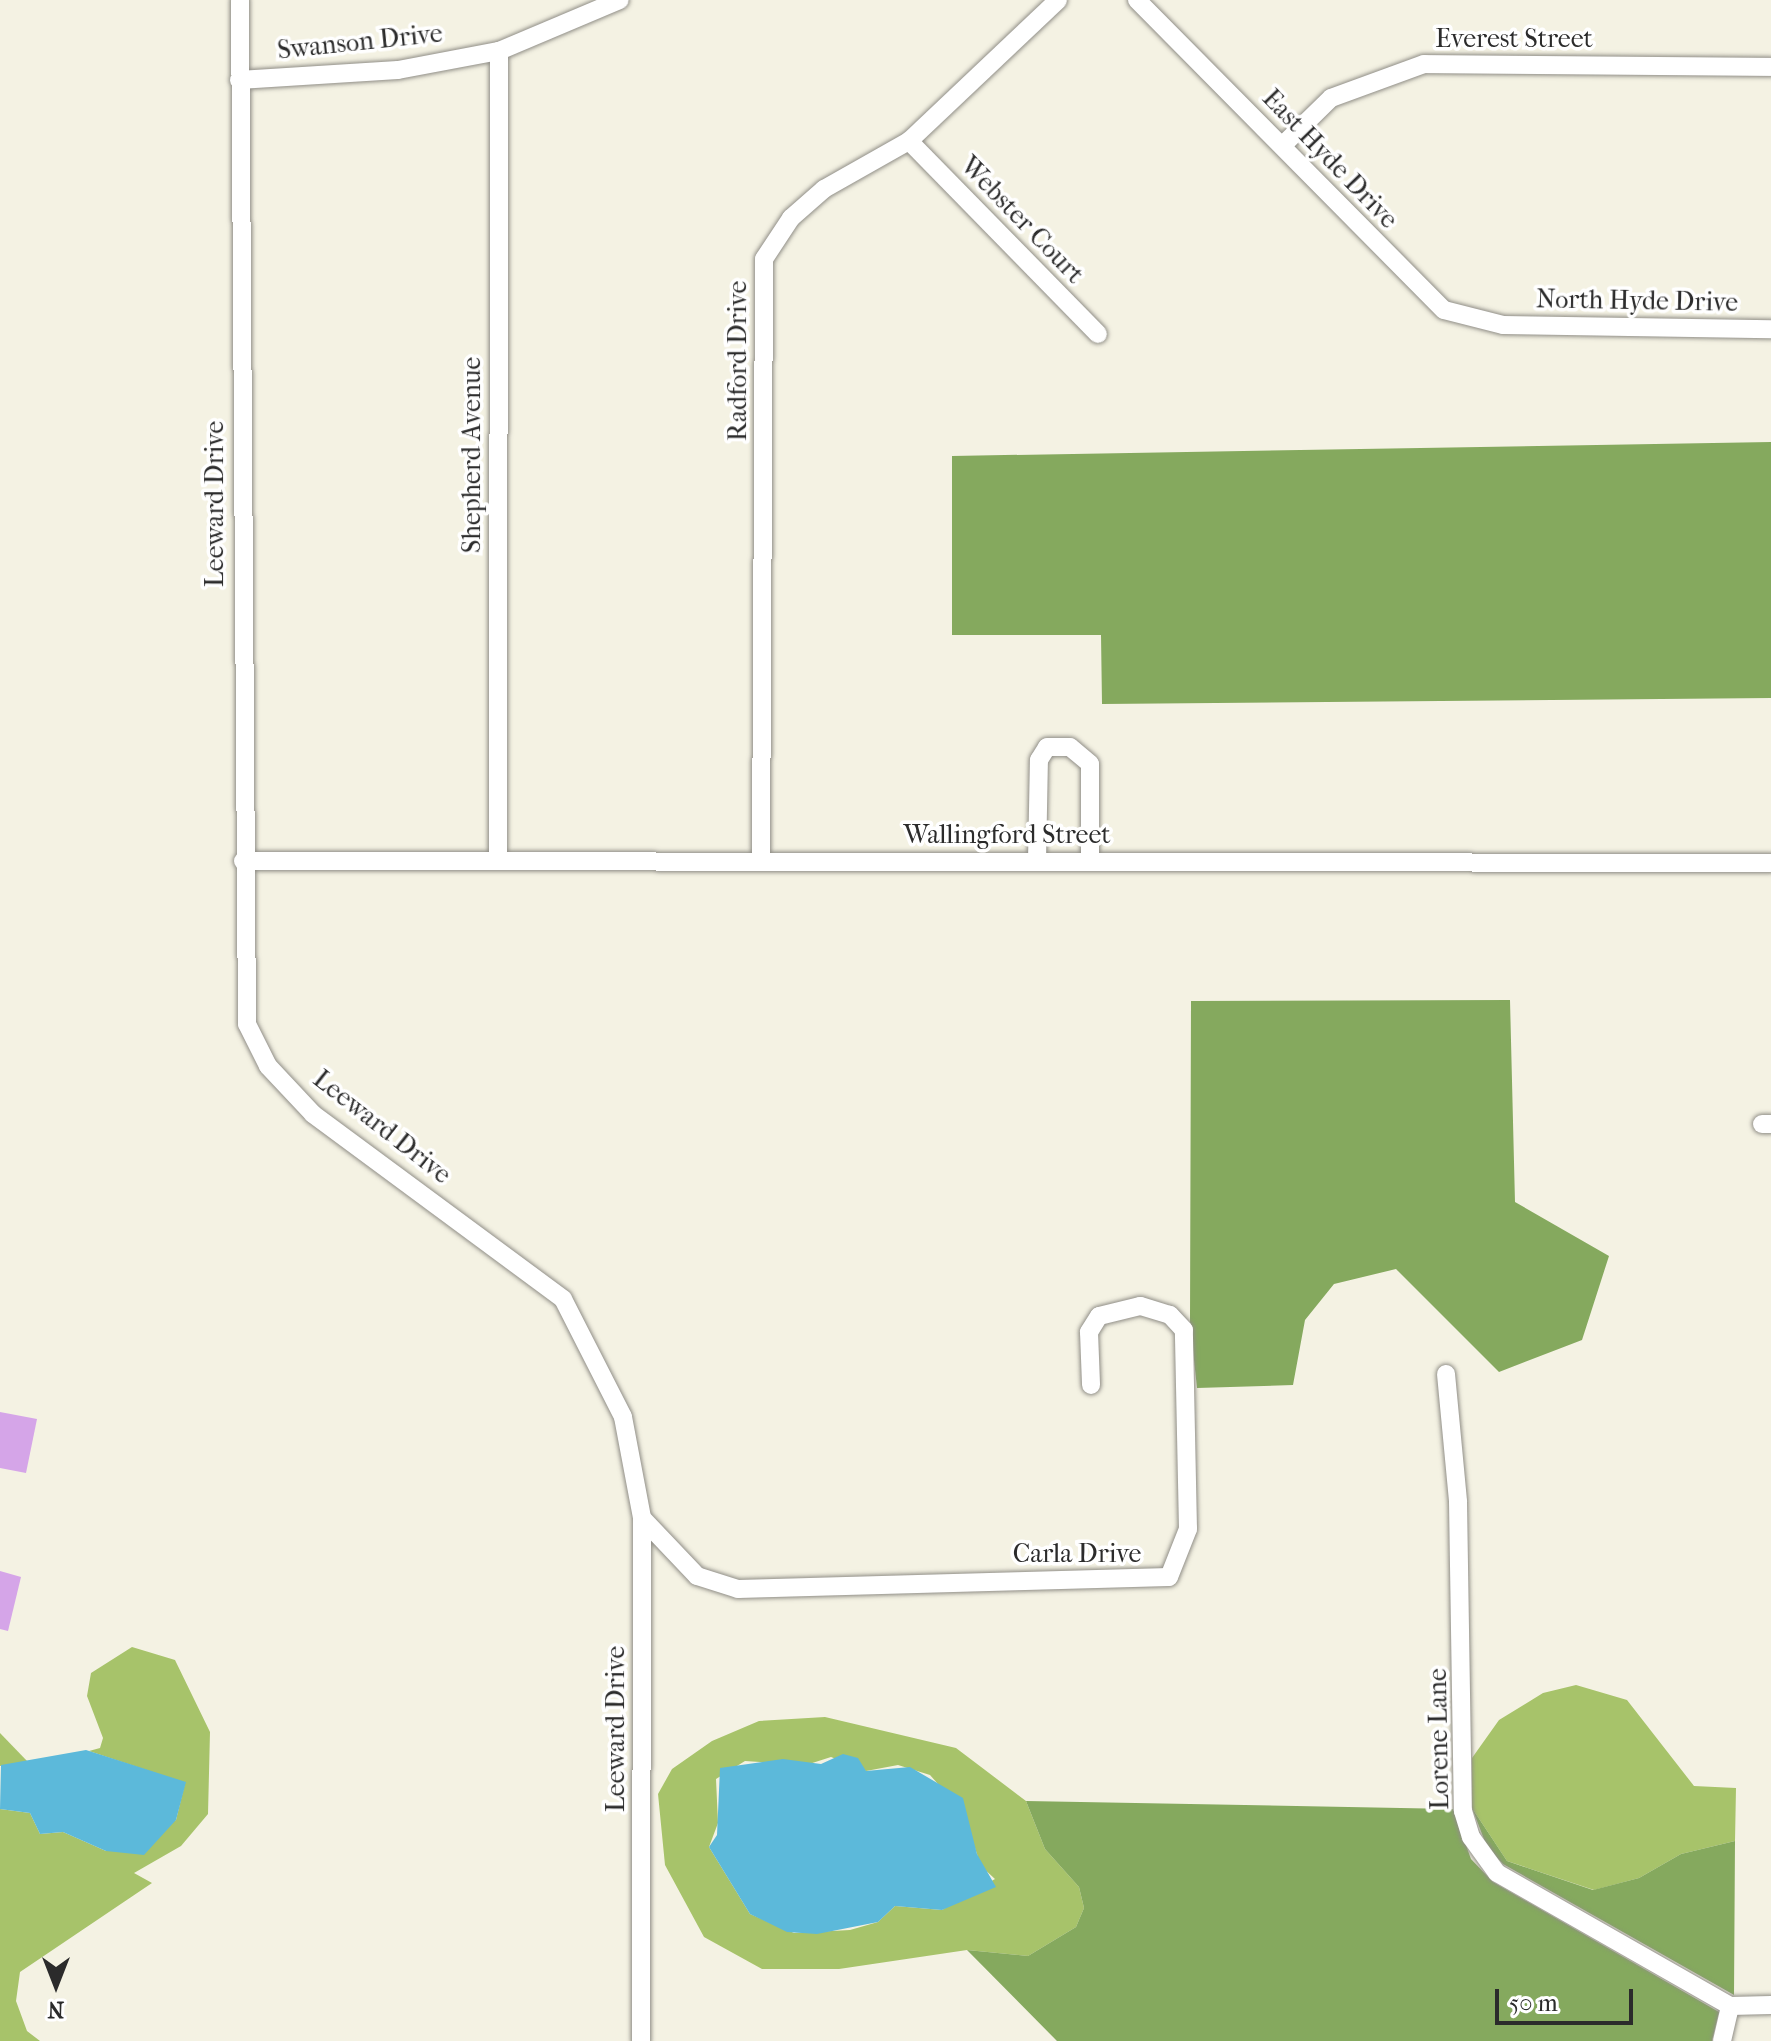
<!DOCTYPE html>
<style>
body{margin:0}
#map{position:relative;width:1771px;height:2041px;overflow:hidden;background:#f4f2e3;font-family:"IM FELL French Canon",serif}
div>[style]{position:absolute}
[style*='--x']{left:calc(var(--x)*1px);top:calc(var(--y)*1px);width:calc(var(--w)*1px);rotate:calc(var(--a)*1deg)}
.green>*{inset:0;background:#a7c36a}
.forest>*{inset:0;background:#85a95e}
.water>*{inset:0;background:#5cb9da}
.building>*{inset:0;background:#d5a5e8}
.roads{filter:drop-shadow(0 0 2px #908e87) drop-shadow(0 0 2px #908e87)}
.minor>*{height:18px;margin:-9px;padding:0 9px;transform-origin:9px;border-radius:9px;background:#fff}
span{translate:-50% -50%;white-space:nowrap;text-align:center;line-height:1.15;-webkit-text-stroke:7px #fff;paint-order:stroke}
.street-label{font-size:26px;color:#2b2b2b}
.north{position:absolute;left:16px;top:1945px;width:80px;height:80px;-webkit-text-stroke:6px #fff;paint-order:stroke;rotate:180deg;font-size:22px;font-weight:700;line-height:32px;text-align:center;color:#2b2b2b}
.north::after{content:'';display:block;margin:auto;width:28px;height:36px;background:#2b2b2b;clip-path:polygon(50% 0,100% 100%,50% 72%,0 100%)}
.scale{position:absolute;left:1495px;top:1989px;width:138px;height:36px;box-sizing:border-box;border:4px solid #2b2b2b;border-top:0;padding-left:10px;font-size:24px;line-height:28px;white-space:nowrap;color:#2b2b2b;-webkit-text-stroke:6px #fff;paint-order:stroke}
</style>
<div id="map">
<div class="green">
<div style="clip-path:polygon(132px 1647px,175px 1660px,210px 1732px,208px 1814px,181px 1846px,134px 1873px,152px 1883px,20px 1972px,16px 2001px,27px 2031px,40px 2041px,0 2041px,0 1809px,30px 1813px,40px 1834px,63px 1832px,106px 1851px,176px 1820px,185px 1783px,89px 1751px,100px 1748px,103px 1738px,87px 1696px,91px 1673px)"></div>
<div style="clip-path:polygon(1576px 1685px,1627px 1700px,1694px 1786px,1736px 1788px,1735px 1841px,1681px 1854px,1639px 1878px,1594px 1890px,1507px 1861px,1472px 1808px,1472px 1758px,1499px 1720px,1543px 1693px)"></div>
<div style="clip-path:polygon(evenodd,825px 1717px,956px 1748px,1026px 1801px,1045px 1849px,1079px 1887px,1084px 1908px,1076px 1927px,1028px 1956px,967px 1950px,839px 1969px,762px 1969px,704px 1937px,665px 1865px,658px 1794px,672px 1769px,712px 1741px,759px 1721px,825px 1717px,831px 1757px,866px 1771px,898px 1765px,930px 1775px,963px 1812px,981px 1866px,995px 1879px,942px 1910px,895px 1906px,878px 1922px,850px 1930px,794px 1933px,750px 1914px,709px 1847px,718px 1823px,716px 1779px,745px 1761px,806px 1765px,831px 1757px)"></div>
<div style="clip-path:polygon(0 1733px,28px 1762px,0 1766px)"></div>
</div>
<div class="forest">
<div style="clip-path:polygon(1771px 442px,1771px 698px,1102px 704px,1101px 635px,952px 635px,952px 456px)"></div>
<div style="clip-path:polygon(1510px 1000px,1515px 1202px,1609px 1256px,1582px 1340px,1499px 1372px,1396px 1269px,1334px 1284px,1305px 1320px,1293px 1385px,1197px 1388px,1190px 1322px,1191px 1001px)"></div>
<div style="clip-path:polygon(1026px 1801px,1453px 1809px,1471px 1859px,1493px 1882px,1719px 2012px,1712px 2041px,1057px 2041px,967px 1950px,1028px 1956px,1076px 1927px,1084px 1908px,1079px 1887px,1045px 1849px)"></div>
<div style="clip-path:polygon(1472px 1808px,1507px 1861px,1593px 1890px,1639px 1878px,1681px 1854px,1735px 1841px,1734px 1995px,1503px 1864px,1487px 1847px)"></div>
</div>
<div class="water">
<div style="clip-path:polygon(86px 1750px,186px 1782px,176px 1820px,144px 1855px,106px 1851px,63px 1832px,40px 1834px,30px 1813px,0 1809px,1px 1765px)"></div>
<div style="clip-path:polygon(843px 1754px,858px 1758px,866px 1771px,910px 1767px,963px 1798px,977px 1854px,996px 1887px,942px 1910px,895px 1906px,878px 1922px,817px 1934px,787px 1932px,750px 1914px,709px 1847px,717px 1835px,720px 1768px,783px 1759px,821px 1764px)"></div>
</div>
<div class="building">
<div style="clip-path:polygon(0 1412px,37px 1419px,26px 1473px,0 1468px)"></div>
<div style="clip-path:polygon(0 1571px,21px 1577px,8px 1631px,0 1629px)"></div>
</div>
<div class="roads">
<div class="minor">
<div style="--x:240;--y:0;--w:1024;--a:89.61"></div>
<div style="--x:247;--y:1024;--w:47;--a:63.4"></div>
<div style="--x:268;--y:1066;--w:66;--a:46.8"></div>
<div style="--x:313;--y:1114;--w:311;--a:36.5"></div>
<div style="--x:563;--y:1299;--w:132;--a:63"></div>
<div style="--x:623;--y:1417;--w:103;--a:79.3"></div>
<div style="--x:642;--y:1518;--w:523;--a:90.11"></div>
<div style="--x:1137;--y:0;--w:436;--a:45.3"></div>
<div style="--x:1444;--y:310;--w:61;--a:14.3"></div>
<div style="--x:1503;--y:325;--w:268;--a:0.9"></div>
<div style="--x:239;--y:80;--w:159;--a:-3.6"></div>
<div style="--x:398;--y:70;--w:103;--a:-10.7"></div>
<div style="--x:499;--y:51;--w:131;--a:-22.9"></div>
<div style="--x:909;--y:141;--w:270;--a:45.6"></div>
<div style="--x:1283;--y:145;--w:67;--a:-44.4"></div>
<div style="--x:1331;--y:98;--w:99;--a:-20.1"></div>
<div style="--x:1424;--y:64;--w:347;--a:0.5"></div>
<div style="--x:498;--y:859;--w:808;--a:-89.93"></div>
<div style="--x:761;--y:859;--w:600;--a:-89.71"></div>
<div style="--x:764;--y:259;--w:49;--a:-56.6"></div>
<div style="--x:791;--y:218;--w:44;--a:-41.3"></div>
<div style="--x:824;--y:189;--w:98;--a:-29.5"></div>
<div style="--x:909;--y:141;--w:205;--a:-43.4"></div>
<div style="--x:243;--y:861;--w:1528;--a:0.07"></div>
<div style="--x:1037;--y:861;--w:101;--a:-88.9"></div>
<div style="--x:1039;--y:760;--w:15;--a:-58"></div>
<div style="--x:1047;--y:747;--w:23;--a:0"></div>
<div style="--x:1070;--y:747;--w:26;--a:40"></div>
<div style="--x:1090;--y:764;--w:98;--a:90"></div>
<div style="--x:1762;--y:1124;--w:9;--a:0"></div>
<div style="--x:1446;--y:1374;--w:129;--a:84.6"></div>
<div style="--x:1458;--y:1502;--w:309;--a:89.1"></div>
<div style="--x:1463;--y:1811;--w:27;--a:73"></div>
<div style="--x:1471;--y:1837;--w:44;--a:54.2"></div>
<div style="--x:1497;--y:1873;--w:268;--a:29.7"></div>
<div style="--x:642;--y:1518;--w:80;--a:46.5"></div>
<div style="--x:697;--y:1576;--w:43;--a:17.6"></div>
<div style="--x:738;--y:1589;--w:431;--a:-1.6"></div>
<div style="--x:1169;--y:1577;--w:52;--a:-68.4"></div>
<div style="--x:1188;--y:1529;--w:199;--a:-91.2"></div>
<div style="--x:1184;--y:1330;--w:21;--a:-133"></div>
<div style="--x:1170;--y:1315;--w:31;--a:-163"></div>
<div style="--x:1140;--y:1306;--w:42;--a:166.3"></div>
<div style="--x:1099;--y:1316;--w:19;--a:122"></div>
<div style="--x:1089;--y:1332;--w:53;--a:87.8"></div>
<div style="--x:1730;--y:2006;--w:41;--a:-1.4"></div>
<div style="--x:1722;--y:2041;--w:36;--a:-77"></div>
</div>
</div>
<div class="street-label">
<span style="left:1514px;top:39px">Everest Street</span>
<span style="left:360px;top:42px;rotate:-6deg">Swanson Drive</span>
<span style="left:1330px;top:159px;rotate:46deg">East Hyde Drive</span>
<span style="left:1022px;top:220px;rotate:46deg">Webster Court</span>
<span style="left:1637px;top:301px;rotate:1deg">North Hyde Drive</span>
<span style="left:738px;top:361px;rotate:-90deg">Radford Drive</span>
<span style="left:472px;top:455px;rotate:-90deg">Shepherd Avenue</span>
<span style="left:215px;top:504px;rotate:-90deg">Leeward Drive</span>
<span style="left:1007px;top:835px">Wallingford Street</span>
<span style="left:382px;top:1127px;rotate:38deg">Leeward Drive</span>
<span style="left:1077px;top:1554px">Carla Drive</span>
<span style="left:616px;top:1729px;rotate:-90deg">Leeward Drive</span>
<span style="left:1439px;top:1739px;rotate:-91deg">Lorene Lane</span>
</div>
<div class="north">N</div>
<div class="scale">50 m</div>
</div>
